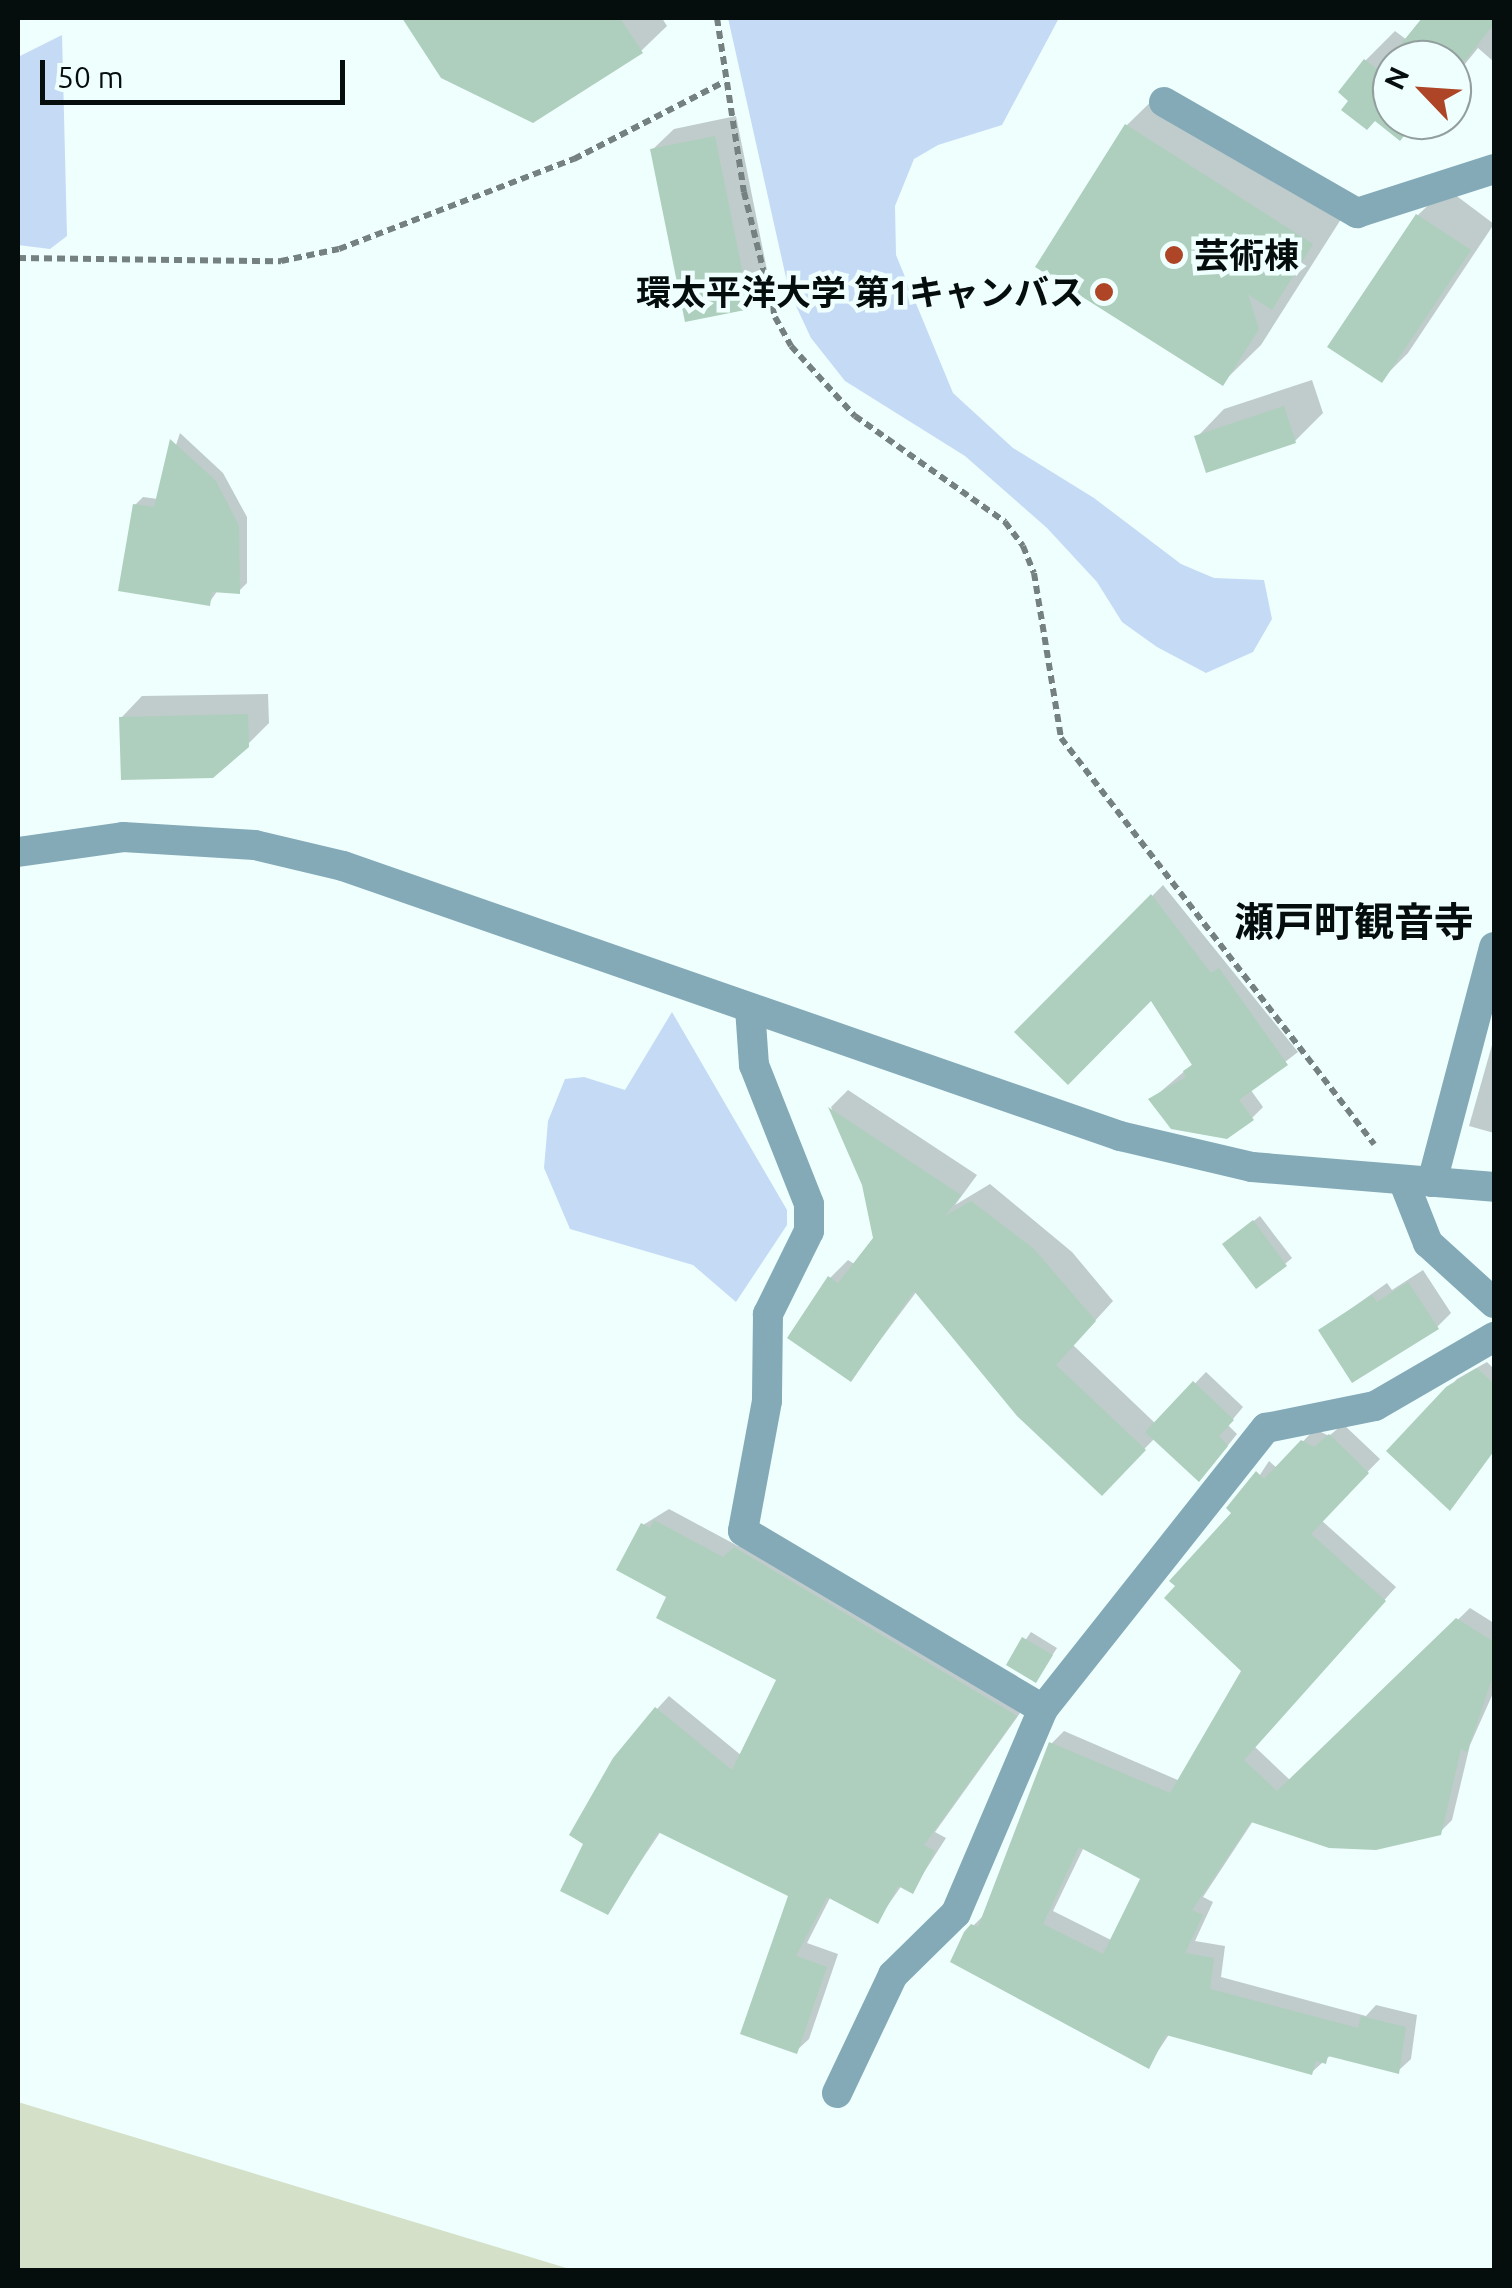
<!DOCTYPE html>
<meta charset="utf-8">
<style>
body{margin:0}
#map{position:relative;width:1512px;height:2288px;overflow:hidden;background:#effffe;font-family:Ubuntu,"Noto Sans JP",sans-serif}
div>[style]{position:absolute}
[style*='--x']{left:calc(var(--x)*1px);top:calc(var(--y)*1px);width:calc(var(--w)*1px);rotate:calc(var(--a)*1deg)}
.green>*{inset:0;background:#d4e1c8}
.water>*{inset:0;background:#c5daf5}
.shadow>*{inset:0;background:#0003}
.building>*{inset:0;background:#aecfbd}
.path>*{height:6px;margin-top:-3px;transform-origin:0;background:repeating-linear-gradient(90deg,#758180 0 8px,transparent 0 13px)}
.minor>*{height:30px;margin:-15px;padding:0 15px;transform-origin:15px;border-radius:15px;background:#84aab8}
.dots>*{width:28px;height:28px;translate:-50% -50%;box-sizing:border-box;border:5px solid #effffe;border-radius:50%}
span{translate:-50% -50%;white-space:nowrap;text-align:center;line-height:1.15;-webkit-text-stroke:9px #effffe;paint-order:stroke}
.poi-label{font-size:35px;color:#060e0d;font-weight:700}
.left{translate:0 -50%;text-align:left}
.right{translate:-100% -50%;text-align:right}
.quarter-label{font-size:40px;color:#060e0d;font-weight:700}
.frame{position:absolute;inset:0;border:20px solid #060e0d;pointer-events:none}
.north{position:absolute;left:1372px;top:40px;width:100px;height:100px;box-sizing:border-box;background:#effffe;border:2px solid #929f9e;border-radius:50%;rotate:295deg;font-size:28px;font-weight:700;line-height:40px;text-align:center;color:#060e0d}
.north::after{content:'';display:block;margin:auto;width:35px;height:45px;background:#ad4526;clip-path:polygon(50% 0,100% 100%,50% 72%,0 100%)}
.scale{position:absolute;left:40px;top:60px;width:305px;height:45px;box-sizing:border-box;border:5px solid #060e0d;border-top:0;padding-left:12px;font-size:30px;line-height:35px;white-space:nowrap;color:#060e0d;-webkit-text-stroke:8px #effffe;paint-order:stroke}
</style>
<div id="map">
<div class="green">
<div style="clip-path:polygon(18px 2102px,573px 2270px,18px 2270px)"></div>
</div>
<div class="water">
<div style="clip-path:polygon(728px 18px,1059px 18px,1002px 125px,938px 145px,914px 159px,895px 206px,896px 255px,953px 393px,1013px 448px,1094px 498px,1181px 564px,1214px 578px,1264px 580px,1272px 619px,1253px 652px,1206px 673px,1157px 647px,1122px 622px,1097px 582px,1047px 528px,965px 456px,845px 381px,811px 338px,789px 291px)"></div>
<div style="clip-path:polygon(62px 35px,67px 236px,50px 249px,18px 245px,18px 57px)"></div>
<div style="clip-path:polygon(672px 1012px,787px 1210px,787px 1225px,736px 1302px,693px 1265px,570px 1229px,544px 1168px,548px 1121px,565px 1079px,584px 1077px,625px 1090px)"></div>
</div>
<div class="shadow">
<div style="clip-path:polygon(405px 18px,662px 18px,667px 26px,641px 51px,443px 76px)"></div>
<div style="clip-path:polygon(1425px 18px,1494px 18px,1494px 62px,1478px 48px,1452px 80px,1452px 60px,1392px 60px,1392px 120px,1418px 120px,1400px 138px,1365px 61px,1395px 31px,1407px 40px)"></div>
<div style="clip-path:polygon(1166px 87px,1350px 205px,1261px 345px,1222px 383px,1038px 266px,1127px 125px)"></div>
<div style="clip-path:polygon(736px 116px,770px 285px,749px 307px,652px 150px,674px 129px)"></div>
<div style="clip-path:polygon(1446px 188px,1494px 224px,1408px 353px,1381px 380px,1330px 346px,1418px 215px)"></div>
<div style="clip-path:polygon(1312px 380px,1323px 413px,1295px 441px,1197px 437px,1224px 409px)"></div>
<div style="clip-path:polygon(180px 433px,223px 473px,247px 517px,247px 583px,239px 591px,218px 590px,209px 603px,135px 505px,143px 497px,158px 499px)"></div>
<div style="clip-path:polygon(268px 694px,269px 723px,247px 745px,121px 718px,142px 696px)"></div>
<div style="clip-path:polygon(1163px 885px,1298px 1052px,1250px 1089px,1263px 1107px,1252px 1118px,1152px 1099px,1194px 1063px,1152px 997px,1018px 1032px)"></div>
<div style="clip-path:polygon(1494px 1038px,1494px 1133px,1469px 1126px)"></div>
<div style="clip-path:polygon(848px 1090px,977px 1175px,955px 1205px,990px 1184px,1072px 1252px,1113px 1301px,1073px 1345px,1156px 1424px,1206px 1372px,1243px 1407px,1228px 1425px,1237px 1434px,1210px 1468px,1155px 1438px,1102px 1492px,917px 1291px,851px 1379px,830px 1278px,848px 1260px,856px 1265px,876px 1239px,864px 1184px,831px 1107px)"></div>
<div style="clip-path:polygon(1260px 1216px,1292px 1258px,1285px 1264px,1232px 1238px)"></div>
<div style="clip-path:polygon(1423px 1270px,1451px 1313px,1437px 1327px,1321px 1330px,1387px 1283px,1392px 1290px)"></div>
<div style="clip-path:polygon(1487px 1362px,1494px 1369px,1494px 1448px,1450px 1508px,1389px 1451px,1457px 1379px)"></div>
<div style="clip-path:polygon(evenodd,1343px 1424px,1380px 1459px,1321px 1520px,1396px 1587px,1254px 1746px,1291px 1781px,1470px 1608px,1494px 1623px,1494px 1691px,1470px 1745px,1452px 1820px,1439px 1833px,1253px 1821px,1203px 1897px,1213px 1902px,1195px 1941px,1225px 1946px,1221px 1977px,1366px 2016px,1376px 2005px,1417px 2015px,1411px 2059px,1398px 2071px,1332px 2054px,1312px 2072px,1170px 2033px,1148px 2066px,966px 1933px,986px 1913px,1052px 1743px,1064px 1731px,1180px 1781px,1244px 1671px,1235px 1513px,1269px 1461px,1277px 1468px,1315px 1429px,1329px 1436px,1343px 1424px,1084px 1847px,1143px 1878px,1113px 1941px,1053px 1911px,1084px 1847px)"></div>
<div style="clip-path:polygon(669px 1509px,738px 1546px,748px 1536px,1028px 1702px,935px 1832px,946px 1838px,912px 1891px,902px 1885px,877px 1921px,831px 1896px,807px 1943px,838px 1954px,809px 2039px,796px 2051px,792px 1895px,661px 1831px,607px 1912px,657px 1709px,669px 1696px,742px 1756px,779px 1679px,670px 1596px,643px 1525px)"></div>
<div style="clip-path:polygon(1031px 1632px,1057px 1648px,1036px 1680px,1009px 1664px)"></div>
</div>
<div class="building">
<div style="clip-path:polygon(402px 18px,620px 18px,643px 53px,533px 123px,441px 78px)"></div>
<div style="clip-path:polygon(1422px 18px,1494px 18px,1494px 24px,1452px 77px,1452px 60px,1392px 60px,1392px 120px,1417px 120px,1400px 141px,1375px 121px,1367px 130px,1341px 110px,1348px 101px,1338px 92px,1364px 59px,1379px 71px)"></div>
<div style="clip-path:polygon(1125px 124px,1313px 244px,1272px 310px,1248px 294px,1259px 329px,1223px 386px,1035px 267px)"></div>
<div style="clip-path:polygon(715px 136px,750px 309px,685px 322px,650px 149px)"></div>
<div style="clip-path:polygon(1416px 214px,1471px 250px,1382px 383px,1327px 347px)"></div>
<div style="clip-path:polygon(1284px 406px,1296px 443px,1206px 473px,1194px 436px)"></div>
<div style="clip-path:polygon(170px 439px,216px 481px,239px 526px,240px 594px,212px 592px,210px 606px,118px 591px,133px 504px,154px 507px)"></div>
<div style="clip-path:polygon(248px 714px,249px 747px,213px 778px,121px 780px,119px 717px)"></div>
<div style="clip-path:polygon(1151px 894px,1211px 973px,1219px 968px,1288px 1065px,1239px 1100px,1254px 1120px,1227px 1139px,1171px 1129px,1148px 1099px,1186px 1077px,1183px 1071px,1192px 1065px,1151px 1001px,1068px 1085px,1014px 1032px)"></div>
<div style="clip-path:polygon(828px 1107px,961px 1195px,945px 1216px,971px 1201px,1034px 1249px,1096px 1321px,1056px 1365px,1146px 1450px,1102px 1496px,1017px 1416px,914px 1291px,851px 1382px,787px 1338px,828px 1276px,838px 1283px,873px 1238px,862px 1185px)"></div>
<div style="clip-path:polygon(1253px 1220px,1287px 1266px,1256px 1289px,1222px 1244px)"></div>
<div style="clip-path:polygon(1408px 1282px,1439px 1329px,1352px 1383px,1318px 1330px,1372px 1295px,1377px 1302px)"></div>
<div style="clip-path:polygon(1477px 1368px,1494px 1384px,1494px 1451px,1450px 1511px,1386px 1451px,1446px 1387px)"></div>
<div style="clip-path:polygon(1193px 1381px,1234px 1420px,1219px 1436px,1228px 1446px,1199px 1482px,1145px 1432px)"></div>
<div style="clip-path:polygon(evenodd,1329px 1434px,1369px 1473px,1311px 1534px,1386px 1601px,1244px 1760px,1277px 1791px,1456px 1618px,1494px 1642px,1494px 1673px,1467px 1752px,1461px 1749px,1441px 1835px,1376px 1850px,1329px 1848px,1251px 1822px,1192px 1910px,1203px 1915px,1185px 1953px,1214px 1958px,1210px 1989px,1358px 2028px,1361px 2016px,1406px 2027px,1399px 2074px,1328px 2056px,1326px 2064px,1316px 2061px,1312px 2075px,1166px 2035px,1149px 2069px,950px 1962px,964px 1932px,971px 1924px,978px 1927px,1049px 1742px,1170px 1793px,1241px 1671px,1164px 1598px,1175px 1586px,1169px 1581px,1231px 1513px,1226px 1508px,1256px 1471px,1264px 1479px,1301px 1440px,1314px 1447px,1329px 1434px,1079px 1847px,1140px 1879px,1103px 1954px,1043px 1924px,1079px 1847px)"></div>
<div style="clip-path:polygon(654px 1520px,723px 1557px,734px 1547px,1017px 1716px,924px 1845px,935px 1851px,913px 1894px,898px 1886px,878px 1924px,827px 1897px,796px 1956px,827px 1967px,797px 2054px,740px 2034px,788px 1896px,658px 1832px,608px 1915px,560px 1891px,583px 1844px,569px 1835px,613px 1758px,655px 1707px,732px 1770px,776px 1680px,656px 1618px,666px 1597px,616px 1570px,641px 1523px,650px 1528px)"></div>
<div style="clip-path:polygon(1022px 1637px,1053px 1655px,1036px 1683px,1006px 1665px)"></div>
</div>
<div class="path">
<div style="--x:717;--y:18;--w:176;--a:81.2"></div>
<div style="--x:744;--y:192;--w:129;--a:76.1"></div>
<div style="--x:775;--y:317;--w:33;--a:61"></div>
<div style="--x:791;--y:346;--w:95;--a:47.6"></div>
<div style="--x:855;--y:416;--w:184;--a:35.2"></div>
<div style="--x:1005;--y:522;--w:30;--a:53"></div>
<div style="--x:1023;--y:546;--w:29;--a:68"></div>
<div style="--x:1034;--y:573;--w:167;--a:80.7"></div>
<div style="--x:1061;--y:738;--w:513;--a:52.37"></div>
<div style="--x:18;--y:258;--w:263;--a:0.7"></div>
<div style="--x:281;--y:261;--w:59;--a:-11.7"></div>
<div style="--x:339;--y:249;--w:252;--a:-21"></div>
<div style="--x:574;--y:159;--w:169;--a:-27.2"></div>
</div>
<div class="minor">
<div style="--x:1164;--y:102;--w:223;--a:29.9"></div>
<div style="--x:1357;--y:213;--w:144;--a:-17.8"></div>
<div style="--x:18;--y:852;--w:106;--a:-8.1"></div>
<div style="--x:123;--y:837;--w:132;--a:3.5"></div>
<div style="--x:255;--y:845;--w:90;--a:13.4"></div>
<div style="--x:343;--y:866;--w:823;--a:19.16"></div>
<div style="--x:1120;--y:1136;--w:136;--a:13.2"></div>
<div style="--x:1252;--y:1167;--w:243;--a:4.7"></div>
<div style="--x:750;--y:1008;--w:57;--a:86"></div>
<div style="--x:754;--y:1065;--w:149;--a:68.4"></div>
<div style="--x:809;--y:1204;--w:27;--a:90"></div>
<div style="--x:809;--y:1231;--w:93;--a:116.3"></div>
<div style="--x:768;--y:1314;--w:87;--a:90.7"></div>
<div style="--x:767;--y:1401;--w:132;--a:100.5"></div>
<div style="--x:743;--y:1531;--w:349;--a:30.7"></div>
<div style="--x:1403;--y:1180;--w:68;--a:68.4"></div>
<div style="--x:1428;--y:1243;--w:89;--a:42.3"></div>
<div style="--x:1432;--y:1182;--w:243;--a:-75.2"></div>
<div style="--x:837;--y:2093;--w:131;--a:-64.6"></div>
<div style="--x:893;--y:1975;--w:88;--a:-44.5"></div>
<div style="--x:956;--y:1913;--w:222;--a:-66.9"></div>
<div style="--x:1043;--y:1709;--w:359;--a:-51.6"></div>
<div style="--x:1266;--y:1428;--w:111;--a:-11.4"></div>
<div style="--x:1375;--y:1406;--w:138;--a:-30.1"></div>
</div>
<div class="dots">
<div style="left:1174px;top:255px;background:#ad4526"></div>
<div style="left:1104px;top:292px;background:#ad4526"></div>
</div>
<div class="poi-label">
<span class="left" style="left:1194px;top:255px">芸術棟</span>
<span class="right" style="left:1084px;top:292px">環太平洋大学 第1キャンバス</span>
</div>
<div class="quarter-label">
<span style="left:1354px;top:922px">瀬戸町観音寺</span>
</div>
<div class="frame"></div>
<div class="north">N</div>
<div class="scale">50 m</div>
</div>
